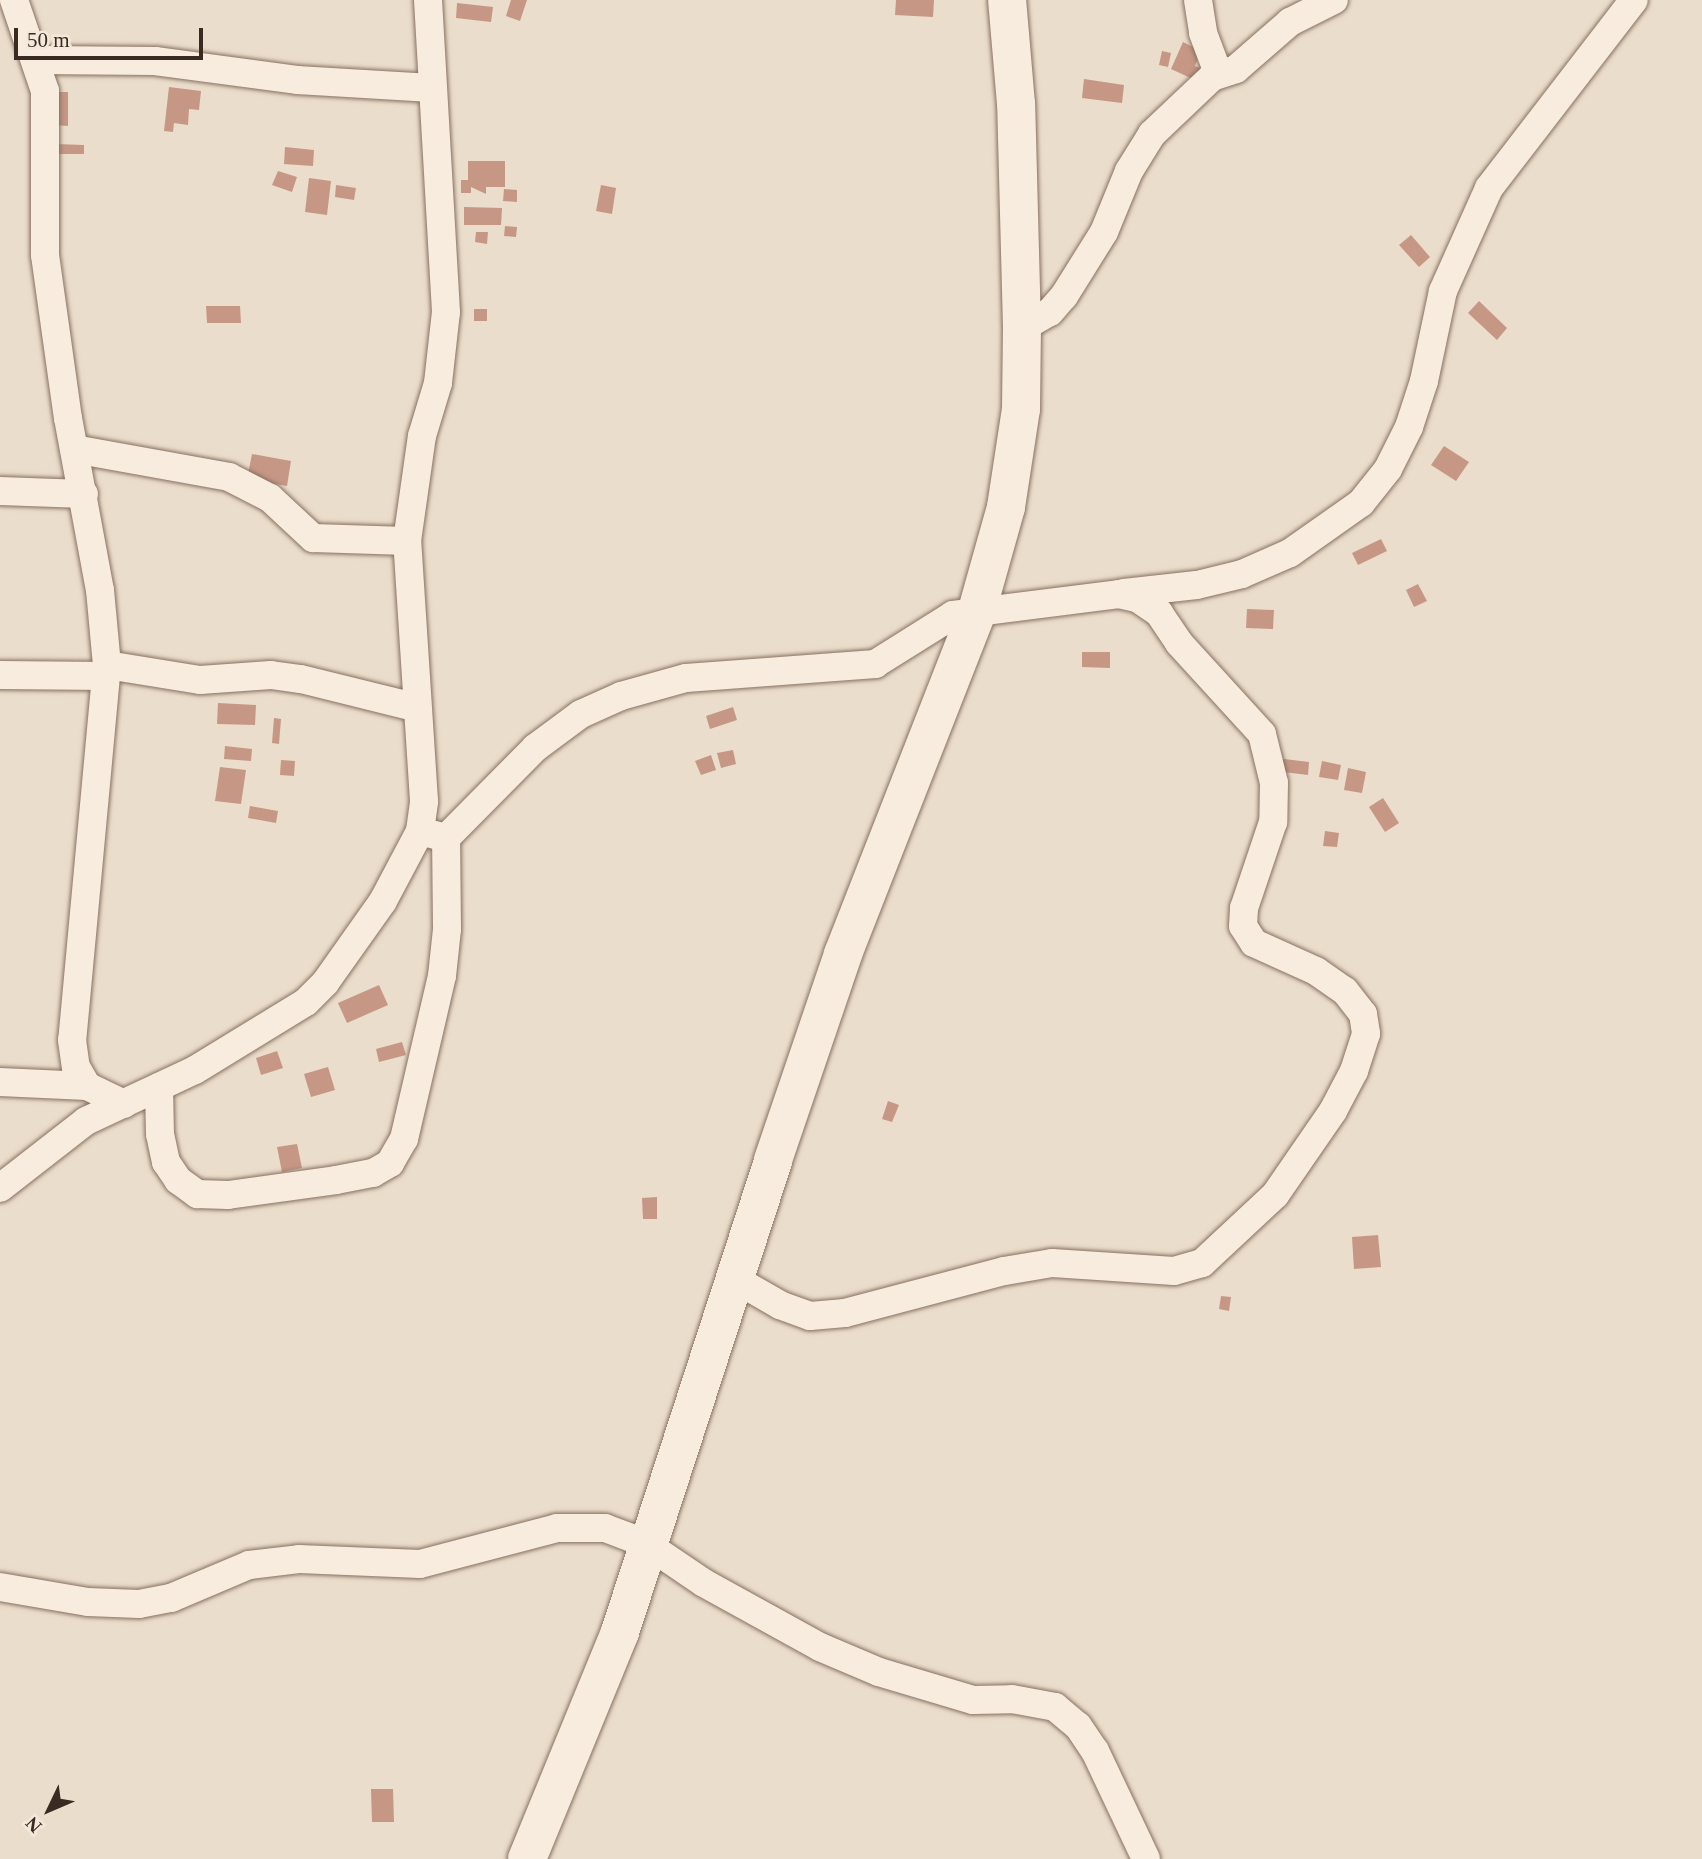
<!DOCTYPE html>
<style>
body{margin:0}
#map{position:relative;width:1702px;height:1859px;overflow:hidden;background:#ebddcb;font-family:"Times New Roman",serif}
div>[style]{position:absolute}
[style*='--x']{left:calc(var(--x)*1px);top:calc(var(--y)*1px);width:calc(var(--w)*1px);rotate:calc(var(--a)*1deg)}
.building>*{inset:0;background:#c69785}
.roads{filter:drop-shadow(0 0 2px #877061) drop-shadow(0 0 2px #877061)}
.street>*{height:28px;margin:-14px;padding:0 14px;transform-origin:14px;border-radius:14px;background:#f7ecde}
.secondary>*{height:38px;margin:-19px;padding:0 19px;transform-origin:19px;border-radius:19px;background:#f7ecde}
span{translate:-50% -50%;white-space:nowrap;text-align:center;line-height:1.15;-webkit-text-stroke:5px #f3e9da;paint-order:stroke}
.north{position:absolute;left:14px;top:1775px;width:70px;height:70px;-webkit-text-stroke:5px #f3e9da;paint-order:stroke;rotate:226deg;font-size:19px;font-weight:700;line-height:28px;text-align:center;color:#392a22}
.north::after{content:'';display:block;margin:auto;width:24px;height:32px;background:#392a22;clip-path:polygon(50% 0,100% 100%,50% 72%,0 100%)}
.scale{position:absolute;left:14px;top:28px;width:189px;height:32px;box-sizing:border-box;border:4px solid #392a22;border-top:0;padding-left:9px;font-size:21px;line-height:24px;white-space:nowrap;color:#392a22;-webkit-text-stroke:5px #f3e9da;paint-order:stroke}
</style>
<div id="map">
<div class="building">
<div style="clip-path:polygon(511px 0,527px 0,520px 21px,506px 16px)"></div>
<div style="clip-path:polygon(896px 0,934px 0,933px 17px,895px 15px)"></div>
<div style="clip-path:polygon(457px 3px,493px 7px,491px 22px,456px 18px)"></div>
<div style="clip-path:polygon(1183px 42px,1201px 51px,1195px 66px,1202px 69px,1197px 81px,1171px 69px)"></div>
<div style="clip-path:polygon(1162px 51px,1171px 53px,1168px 67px,1159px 65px)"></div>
<div style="clip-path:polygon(1084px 79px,1124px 85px,1122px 103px,1082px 98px)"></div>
<div style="clip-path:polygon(169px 87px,201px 91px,199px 110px,189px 109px,188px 125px,174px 123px,173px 132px,164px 131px)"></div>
<div style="clip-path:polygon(54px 92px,68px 92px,68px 126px,53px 125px)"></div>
<div style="clip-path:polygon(55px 144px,84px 145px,84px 154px,55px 154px)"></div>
<div style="clip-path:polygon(285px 147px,314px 150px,313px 166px,284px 164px)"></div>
<div style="clip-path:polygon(468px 161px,505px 161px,505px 187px,486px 187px,486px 194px,471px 187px,471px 193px,461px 193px,461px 180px,468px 180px)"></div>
<div style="clip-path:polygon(278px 171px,297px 177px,292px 192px,272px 185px)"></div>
<div style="clip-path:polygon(309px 178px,331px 181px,327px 215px,305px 212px)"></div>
<div style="clip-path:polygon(336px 185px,356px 188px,354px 200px,335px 197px)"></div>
<div style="clip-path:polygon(601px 185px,616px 188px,612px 214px,596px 211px)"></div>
<div style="clip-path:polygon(504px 189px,517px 190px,517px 202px,503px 201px)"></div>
<div style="clip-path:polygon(464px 207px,502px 208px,501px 225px,464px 225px)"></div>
<div style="clip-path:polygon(505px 226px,517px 227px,516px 237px,504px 236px)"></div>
<div style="clip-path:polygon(476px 232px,488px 232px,487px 244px,475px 242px)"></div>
<div style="clip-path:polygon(1411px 235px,1430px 257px,1419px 267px,1399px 245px)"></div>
<div style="clip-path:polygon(1479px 301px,1507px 328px,1497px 340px,1468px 313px)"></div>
<div style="clip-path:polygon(206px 306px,240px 306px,241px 323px,207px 323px)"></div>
<div style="clip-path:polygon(474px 309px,487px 309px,487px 321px,474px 321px)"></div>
<div style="clip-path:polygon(1444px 446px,1469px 462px,1456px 481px,1431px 465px)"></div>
<div style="clip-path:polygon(252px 454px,291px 461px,287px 486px,247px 479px)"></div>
<div style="clip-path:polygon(1381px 539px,1387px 551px,1358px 565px,1352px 553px)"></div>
<div style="clip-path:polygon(1418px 584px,1427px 601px,1414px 607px,1406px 590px)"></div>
<div style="clip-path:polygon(1247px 609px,1274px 610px,1273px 629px,1246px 628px)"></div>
<div style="clip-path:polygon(1082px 652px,1110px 652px,1110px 668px,1082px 667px)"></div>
<div style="clip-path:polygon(218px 703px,256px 705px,255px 725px,217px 724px)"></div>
<div style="clip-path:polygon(733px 707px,737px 720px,710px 729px,706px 716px)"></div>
<div style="clip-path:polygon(274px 718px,281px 719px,279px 744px,272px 743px)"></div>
<div style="clip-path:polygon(225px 746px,252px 749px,251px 761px,224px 759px)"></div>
<div style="clip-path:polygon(733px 750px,736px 764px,721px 768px,717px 753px)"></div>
<div style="clip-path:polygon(711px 755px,716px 770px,701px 775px,695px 761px)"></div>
<div style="clip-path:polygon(1276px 758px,1309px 762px,1308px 775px,1275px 771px)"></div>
<div style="clip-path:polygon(281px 760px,295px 761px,294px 776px,280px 775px)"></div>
<div style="clip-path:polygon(1322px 761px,1341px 765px,1338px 780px,1319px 777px)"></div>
<div style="clip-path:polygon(220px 767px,246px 770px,241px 804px,215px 801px)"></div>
<div style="clip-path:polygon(1348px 768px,1366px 772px,1362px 793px,1344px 790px)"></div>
<div style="clip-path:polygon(1383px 798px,1399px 823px,1385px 832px,1369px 807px)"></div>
<div style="clip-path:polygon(250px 806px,278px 811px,276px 823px,248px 818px)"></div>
<div style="clip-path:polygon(1325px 831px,1339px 833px,1337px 847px,1323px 846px)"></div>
<div style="clip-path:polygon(379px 985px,388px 1005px,347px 1023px,338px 1003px)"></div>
<div style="clip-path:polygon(402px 1042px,406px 1055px,379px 1062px,376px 1049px)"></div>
<div style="clip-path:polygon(277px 1051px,283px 1068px,261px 1075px,256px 1058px)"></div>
<div style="clip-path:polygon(328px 1067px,335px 1090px,311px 1097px,304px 1074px)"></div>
<div style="clip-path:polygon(888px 1101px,899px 1105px,892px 1122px,882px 1119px)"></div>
<div style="clip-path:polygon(297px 1144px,302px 1168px,282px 1172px,277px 1147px)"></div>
<div style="clip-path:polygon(657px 1197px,657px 1219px,643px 1219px,642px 1198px)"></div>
<div style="clip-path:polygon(1378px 1235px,1381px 1267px,1354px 1269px,1352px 1237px)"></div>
<div style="clip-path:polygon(1221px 1296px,1231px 1297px,1229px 1311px,1219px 1309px)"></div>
<div style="clip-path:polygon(371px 1789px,393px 1789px,394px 1822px,372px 1822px)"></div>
</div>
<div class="roads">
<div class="street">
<div style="--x:14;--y:0;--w:96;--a:71.2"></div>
<div style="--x:45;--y:91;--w:164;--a:90"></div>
<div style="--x:45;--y:255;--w:165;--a:82"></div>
<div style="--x:68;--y:418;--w:175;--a:79.5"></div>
<div style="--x:100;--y:590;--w:75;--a:84.7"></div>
<div style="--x:107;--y:665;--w:377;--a:95.3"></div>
<div style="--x:72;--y:1040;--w:27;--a:82"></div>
<div style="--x:76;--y:1067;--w:22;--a:60"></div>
<div style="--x:87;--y:1086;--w:41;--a:25.9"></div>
<div style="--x:1198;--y:0;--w:33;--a:81"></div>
<div style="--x:1203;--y:33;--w:43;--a:69.4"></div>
<div style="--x:36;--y:60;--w:119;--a:0.5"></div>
<div style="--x:155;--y:61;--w:143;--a:7.6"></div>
<div style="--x:297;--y:80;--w:135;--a:3.4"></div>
<div style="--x:1022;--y:328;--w:32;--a:-30"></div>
<div style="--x:1050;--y:312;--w:21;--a:-49"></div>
<div style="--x:1064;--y:296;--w:75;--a:-58"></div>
<div style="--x:1104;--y:232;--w:66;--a:-67.7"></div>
<div style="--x:1129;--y:171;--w:44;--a:-58.1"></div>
<div style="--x:1152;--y:134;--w:83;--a:-43.5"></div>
<div style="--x:1212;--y:77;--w:25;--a:-18"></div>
<div style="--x:1236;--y:69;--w:72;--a:-41"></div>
<div style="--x:1290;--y:22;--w:49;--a:-26.6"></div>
<div style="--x:74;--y:449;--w:158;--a:10.2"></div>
<div style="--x:229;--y:477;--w:46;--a:27.1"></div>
<div style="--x:270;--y:498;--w:59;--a:42.9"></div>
<div style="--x:313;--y:538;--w:94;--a:1.8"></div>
<div style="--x:0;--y:491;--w:84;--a:2"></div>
<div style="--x:1124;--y:593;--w:73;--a:-6.3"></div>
<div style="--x:1197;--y:585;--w:46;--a:-13.7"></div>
<div style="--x:1242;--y:574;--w:52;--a:-23.6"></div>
<div style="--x:1290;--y:553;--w:87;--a:-35.2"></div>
<div style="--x:1361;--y:503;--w:43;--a:-51.5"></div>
<div style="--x:1388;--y:469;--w:47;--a:-63.4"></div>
<div style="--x:1409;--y:427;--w:48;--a:-71.9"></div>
<div style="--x:1424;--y:381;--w:92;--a:-78.1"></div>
<div style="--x:1443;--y:291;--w:113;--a:-65.9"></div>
<div style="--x:1489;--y:188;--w:237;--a:-52.4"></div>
<div style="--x:107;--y:665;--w:94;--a:9.2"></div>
<div style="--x:200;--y:680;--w:71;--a:-4"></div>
<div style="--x:271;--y:675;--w:30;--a:8"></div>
<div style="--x:301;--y:679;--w:116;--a:13.9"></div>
<div style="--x:0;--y:675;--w:106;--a:0.5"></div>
<div style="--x:420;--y:831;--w:27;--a:15"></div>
<div style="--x:446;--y:838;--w:127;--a:-45.3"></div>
<div style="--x:535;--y:748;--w:57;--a:-36.5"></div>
<div style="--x:581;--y:714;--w:44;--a:-24.2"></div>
<div style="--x:621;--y:696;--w:67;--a:-15.5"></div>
<div style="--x:686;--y:678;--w:190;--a:-4.2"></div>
<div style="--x:875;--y:664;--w:92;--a:-32.1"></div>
<div style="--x:953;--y:615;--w:167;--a:-7.2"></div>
<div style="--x:1119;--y:594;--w:18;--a:13"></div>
<div style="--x:1137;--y:598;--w:27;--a:34"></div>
<div style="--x:1159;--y:613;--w:36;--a:56"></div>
<div style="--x:1179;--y:643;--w:123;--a:47.6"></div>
<div style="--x:1262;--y:734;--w:50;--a:76.2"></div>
<div style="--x:1274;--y:783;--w:39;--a:91"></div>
<div style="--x:1273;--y:822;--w:91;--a:108.6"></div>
<div style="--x:1244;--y:908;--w:18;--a:93"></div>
<div style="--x:1243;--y:926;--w:20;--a:57"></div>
<div style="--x:1254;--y:943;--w:68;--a:24.3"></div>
<div style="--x:1316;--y:971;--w:35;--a:35"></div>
<div style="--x:1345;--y:991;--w:29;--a:52"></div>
<div style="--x:1363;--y:1014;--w:20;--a:81"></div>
<div style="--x:1366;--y:1034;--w:39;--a:108"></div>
<div style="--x:1354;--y:1071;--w:45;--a:117.7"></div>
<div style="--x:1333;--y:1111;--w:102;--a:124.6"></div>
<div style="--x:1275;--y:1195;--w:100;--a:137"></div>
<div style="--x:1202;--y:1263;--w:29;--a:164"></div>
<div style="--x:1174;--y:1271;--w:122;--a:-176.2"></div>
<div style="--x:1052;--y:1263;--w:49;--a:170.5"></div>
<div style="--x:1004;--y:1271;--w:164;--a:165.2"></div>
<div style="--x:845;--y:1313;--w:35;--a:175"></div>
<div style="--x:810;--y:1316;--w:32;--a:-160"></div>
<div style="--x:780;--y:1305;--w:54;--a:-150.1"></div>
<div style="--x:0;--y:1082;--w:87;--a:2.6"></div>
<div style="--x:159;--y:1087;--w:47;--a:88.8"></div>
<div style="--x:160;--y:1134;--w:29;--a:78"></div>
<div style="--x:166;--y:1162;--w:22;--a:56"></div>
<div style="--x:178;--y:1180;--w:24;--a:36"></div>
<div style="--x:197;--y:1194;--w:31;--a:2"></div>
<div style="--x:228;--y:1195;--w:109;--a:-7.9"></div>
<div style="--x:336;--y:1180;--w:38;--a:-11"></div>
<div style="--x:373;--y:1173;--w:20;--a:-30"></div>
<div style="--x:390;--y:1163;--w:28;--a:-60"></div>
<div style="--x:404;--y:1139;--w:167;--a:-76.9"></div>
<div style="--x:442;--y:976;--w:47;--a:-83.9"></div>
<div style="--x:447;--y:929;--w:91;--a:-90.6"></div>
<div style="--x:0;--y:1188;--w:109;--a:-37.9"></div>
<div style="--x:86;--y:1121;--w:120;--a:-25.1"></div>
<div style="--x:195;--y:1070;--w:130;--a:-31.5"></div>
<div style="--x:306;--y:1002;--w:27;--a:-45"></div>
<div style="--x:325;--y:983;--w:100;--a:-54.7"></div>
<div style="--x:383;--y:901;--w:79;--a:-62.1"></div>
<div style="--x:420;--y:831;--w:30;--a:-82"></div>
<div style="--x:424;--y:801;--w:261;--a:-93.7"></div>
<div style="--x:407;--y:541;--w:106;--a:-81.9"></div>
<div style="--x:422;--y:436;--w:55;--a:-73.2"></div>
<div style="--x:438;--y:383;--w:71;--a:-83.6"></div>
<div style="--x:446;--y:312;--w:313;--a:-93.3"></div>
<div style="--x:0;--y:1587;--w:89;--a:9.7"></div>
<div style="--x:88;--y:1602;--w:51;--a:2.2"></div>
<div style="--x:139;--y:1604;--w:33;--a:-11"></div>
<div style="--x:171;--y:1598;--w:85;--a:-22.9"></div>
<div style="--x:249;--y:1565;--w:50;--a:-6.8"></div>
<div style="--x:299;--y:1559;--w:121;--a:2.4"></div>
<div style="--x:420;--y:1564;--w:142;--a:-14.7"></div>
<div style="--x:557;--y:1528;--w:48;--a:0"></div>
<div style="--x:605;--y:1528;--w:43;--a:20.6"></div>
<div style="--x:645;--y:1543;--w:71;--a:34.1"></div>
<div style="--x:704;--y:1583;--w:132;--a:28.9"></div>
<div style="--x:820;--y:1647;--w:64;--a:23"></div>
<div style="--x:879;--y:1672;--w:98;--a:16.6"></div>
<div style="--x:973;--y:1700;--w:39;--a:-1"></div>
<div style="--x:1012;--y:1699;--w:44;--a:10.5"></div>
<div style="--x:1055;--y:1707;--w:30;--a:40"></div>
<div style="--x:1078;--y:1726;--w:30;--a:56"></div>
<div style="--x:1095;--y:1751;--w:119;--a:64.7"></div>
</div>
<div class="secondary">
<div style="--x:527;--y:1859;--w:245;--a:-67.7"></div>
<div style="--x:620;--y:1632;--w:496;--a:-72"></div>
<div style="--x:773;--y:1160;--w:218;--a:-71.2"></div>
<div style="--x:843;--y:954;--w:365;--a:-68.6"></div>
<div style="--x:976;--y:614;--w:111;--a:-74.3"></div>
<div style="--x:1006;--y:507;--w:99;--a:-81.3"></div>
<div style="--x:1021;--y:409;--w:81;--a:-89.3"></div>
<div style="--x:1022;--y:328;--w:224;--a:-91.5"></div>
<div style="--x:1016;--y:104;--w:104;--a:-94.9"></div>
</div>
</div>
<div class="north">N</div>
<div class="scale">50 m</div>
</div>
